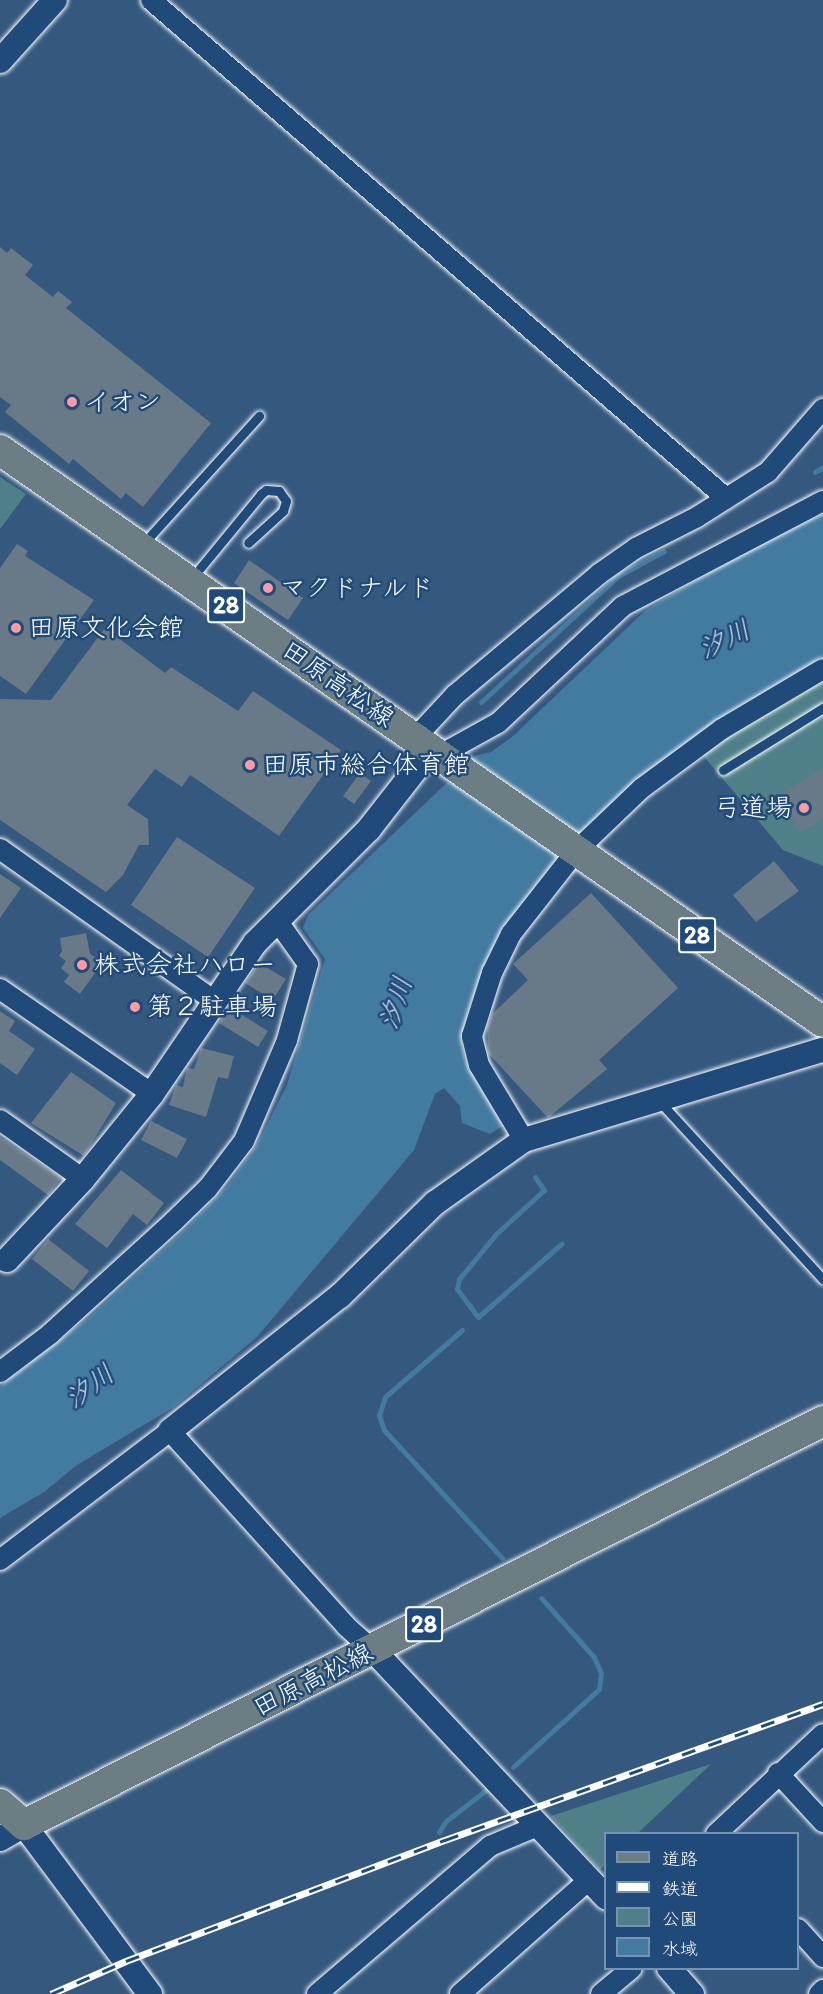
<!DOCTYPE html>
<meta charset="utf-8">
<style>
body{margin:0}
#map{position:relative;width:823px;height:1994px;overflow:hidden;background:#35587e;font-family:Itim,"Klee One",sans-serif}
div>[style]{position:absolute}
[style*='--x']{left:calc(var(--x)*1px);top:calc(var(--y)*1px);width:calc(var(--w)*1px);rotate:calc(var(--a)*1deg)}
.green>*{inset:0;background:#4f808a}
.water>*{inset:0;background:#437a9f}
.stream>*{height:5px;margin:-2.5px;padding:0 2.5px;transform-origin:2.5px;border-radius:2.5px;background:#437a9f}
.building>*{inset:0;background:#687988}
.roads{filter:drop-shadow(0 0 2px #fff) drop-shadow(0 0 2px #fff)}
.service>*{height:9px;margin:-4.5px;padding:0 4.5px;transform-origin:4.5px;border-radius:4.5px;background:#1f4a7a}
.minor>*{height:20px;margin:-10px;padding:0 10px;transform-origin:10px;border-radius:10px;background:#1f4a7a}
.tertiary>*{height:24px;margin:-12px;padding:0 12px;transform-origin:12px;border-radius:12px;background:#1f4a7a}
.primary>*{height:30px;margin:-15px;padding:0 15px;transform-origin:15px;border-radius:15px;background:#6c7e84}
.rail>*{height:7px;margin-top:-3.5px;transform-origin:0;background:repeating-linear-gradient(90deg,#1f4a7a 0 14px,#fff 0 28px);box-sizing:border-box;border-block:2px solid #fff}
.dots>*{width:16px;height:16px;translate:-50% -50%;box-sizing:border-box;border:3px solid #1f4a7a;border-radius:50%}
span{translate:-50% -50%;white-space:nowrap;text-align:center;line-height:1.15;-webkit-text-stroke:5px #1f4a7a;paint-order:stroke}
.shield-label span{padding:2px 4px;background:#1f4a7a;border:2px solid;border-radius:4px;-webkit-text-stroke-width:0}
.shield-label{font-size:24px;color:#fff;font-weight:700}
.poi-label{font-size:26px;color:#fff}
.left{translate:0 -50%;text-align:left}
.right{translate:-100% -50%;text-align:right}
.street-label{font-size:26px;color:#fff}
.water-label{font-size:27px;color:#d0dee7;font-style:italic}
.legend{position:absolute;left:604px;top:1832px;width:195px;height:138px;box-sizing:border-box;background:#1f4a7a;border:2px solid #7992af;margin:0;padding:8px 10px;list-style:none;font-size:18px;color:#fff}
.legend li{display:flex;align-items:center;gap:12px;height:30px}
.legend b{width:30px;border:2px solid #7992af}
</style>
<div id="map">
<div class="green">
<div style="clip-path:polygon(0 477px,26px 494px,0 529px)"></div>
<div style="clip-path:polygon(823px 676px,823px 866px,783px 850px,700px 752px)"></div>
<div style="clip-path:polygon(711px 1764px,638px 1833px,606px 1834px,605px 1864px,600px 1870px,551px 1816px)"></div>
</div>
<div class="water">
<div style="clip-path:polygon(823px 514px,823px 663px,630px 792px,491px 957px,470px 1005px,461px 1039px,465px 1060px,507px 1123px,490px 1134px,462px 1123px,460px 1106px,444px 1088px,435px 1094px,414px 1150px,257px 1337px,174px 1407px,77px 1465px,44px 1492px,0 1518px,0 1386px,92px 1315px,189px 1226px,229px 1184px,257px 1145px,287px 1085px,325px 959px,303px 928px,308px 915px,475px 756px,491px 752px,513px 736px,645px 611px,736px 556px)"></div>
</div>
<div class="stream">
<div style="--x:815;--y:472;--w:9;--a:-32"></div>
<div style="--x:481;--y:702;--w:186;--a:-42.6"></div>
<div style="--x:618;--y:576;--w:52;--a:-28.5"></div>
<div style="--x:535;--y:1177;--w:16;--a:55"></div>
<div style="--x:544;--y:1190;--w:65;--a:137.5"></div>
<div style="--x:496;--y:1234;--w:58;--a:129.4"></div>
<div style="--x:459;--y:1279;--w:10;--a:101"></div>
<div style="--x:457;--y:1289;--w:35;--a:53"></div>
<div style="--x:478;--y:1317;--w:111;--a:-41.3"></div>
<div style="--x:462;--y:1330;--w:102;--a:139"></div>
<div style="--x:385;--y:1397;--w:19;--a:108"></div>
<div style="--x:379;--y:1415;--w:16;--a:72"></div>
<div style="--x:384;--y:1430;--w:174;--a:47.3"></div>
<div style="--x:513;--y:1767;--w:116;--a:-42.2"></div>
<div style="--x:599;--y:1689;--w:16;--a:-83"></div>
<div style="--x:601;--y:1673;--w:17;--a:-114"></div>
<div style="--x:594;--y:1657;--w:79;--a:-131.9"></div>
<div style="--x:439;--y:1832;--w:13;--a:-58"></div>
<div style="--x:446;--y:1821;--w:51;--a:-37.8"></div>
</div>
<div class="building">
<div style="clip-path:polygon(0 247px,7px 253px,11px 248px,33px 265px,25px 275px,53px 297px,58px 291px,72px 302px,66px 308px,211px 423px,143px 507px,126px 493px,121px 499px,73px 459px,69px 464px,5px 412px,11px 405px,0 397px)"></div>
<div style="clip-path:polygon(17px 544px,28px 551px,25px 556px,94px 600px,26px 694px,0 676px,0 568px)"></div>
<div style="clip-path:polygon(249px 560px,303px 598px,288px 620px,234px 583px)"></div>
<div style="clip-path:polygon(105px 628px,165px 673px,171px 667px,238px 711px,253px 691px,341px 750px,279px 836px,190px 775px,182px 787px,155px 769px,127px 805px,148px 819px,149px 845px,139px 845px,123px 875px,106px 892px,0 820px,0 699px,51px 700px)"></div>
<div style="clip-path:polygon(823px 767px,823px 819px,800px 833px,777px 796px)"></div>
<div style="clip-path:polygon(360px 773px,371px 781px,354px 804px,343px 796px)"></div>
<div style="clip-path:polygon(177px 837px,255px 888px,208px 957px,131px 905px)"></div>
<div style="clip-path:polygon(774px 861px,799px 891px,756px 922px,733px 895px)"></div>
<div style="clip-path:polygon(0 874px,21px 888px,0 918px)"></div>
<div style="clip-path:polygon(591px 893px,678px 988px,599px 1060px,607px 1069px,548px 1118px,488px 1053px,487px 1028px,492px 1014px,528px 980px,513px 964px)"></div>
<div style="clip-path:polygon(86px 933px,90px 954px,103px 962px,80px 994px,64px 982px,69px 975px,61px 968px,66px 961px,59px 956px,62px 951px,60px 938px)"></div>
<div style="clip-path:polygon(259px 963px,286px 979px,273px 1000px,245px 983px)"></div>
<div style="clip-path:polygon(229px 1007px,268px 1031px,258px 1047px,219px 1023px)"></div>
<div style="clip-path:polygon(0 1011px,15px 1021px,9px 1031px,35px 1049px,17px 1075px,0 1063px)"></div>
<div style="clip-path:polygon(201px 1048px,234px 1056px,228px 1079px,218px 1077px,206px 1117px,169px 1105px,176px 1085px,183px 1087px,187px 1068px,194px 1069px)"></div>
<div style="clip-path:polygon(71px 1072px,116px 1103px,84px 1156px,31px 1123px)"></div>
<div style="clip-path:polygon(151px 1121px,187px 1139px,177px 1158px,141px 1140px)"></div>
<div style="clip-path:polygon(0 1137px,61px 1178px,48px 1195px,0 1160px)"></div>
<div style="clip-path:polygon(121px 1170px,164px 1203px,147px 1225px,133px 1214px,107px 1248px,75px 1224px)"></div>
<div style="clip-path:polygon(48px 1239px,89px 1271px,73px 1291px,32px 1259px)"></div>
</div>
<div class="roads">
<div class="service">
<div style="--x:143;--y:544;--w:173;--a:-47.8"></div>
<div style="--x:192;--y:578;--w:109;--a:-50.6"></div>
<div style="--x:261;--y:494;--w:6;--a:-39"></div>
<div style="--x:266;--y:490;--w:13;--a:4"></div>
<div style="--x:279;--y:491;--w:12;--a:55"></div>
<div style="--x:286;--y:501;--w:10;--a:107"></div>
<div style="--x:283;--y:511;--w:47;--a:137.6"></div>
<div style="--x:723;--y:770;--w:118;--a:-31.8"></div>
<div style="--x:660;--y:1102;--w:241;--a:47.4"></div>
</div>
<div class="minor">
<div style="--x:151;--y:0;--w:761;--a:40.9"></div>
<div style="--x:415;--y:738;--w:59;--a:-47.1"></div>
<div style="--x:455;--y:695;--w:188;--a:-40"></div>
<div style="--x:599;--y:574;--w:45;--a:-35.1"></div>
<div style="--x:636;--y:548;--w:68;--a:-26.9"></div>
<div style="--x:697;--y:517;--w:84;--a:-32.4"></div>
<div style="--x:768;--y:472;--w:84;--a:-48.9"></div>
<div style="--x:440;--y:755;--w:66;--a:-28.9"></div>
<div style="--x:498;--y:723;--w:171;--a:-43.1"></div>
<div style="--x:623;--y:606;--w:226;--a:-27.7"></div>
<div style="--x:0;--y:849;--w:261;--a:35.3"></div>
<div style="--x:0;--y:989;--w:185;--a:34.6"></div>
<div style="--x:0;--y:1120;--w:102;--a:35.4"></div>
<div style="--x:524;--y:1140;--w:87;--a:-121"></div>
<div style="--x:479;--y:1065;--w:30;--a:-104"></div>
<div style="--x:472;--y:1036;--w:66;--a:-72.4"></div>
<div style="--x:492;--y:973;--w:43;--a:-64"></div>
<div style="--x:511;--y:934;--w:105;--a:-51.9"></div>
<div style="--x:576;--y:851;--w:91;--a:-43.7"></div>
<div style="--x:642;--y:788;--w:99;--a:-36.4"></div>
<div style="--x:722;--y:729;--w:117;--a:-30.7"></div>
<div style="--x:0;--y:1372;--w:63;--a:-37.2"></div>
<div style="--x:50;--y:1334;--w:168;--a:-42.3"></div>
<div style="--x:174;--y:1221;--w:47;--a:-44.1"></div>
<div style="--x:208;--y:1188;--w:59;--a:-52.5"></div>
<div style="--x:244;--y:1141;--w:110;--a:-66.9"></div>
<div style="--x:287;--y:1040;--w:79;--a:-74.6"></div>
<div style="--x:308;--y:964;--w:52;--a:-125.5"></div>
<div style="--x:0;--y:1560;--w:213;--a:-37.2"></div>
<div style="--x:170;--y:1431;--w:263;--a:47.9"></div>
<div style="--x:346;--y:1626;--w:36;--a:42"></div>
<div style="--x:778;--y:1773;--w:67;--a:47.4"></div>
<div style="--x:716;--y:1834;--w:146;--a:-43.1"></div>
<div style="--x:798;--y:1929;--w:38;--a:48"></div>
<div style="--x:317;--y:1994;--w:228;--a:-40.5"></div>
<div style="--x:490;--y:1846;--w:54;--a:-22.8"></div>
<div style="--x:460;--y:1994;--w:172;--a:-41.5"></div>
<div style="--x:601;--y:1994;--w:40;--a:-40"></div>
<div style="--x:819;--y:1994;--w:6;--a:-45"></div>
</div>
<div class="tertiary">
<div style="--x:0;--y:61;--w:82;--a:-48"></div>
<div style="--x:7;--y:1260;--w:111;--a:-46.8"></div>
<div style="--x:83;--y:1179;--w:109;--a:-50.9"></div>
<div style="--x:152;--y:1094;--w:183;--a:-55.7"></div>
<div style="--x:255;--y:943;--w:161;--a:-45"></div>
<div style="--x:369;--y:829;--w:81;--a:-52"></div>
<div style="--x:419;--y:765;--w:21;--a:-71"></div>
<div style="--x:170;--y:1431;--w:217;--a:-38.5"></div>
<div style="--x:340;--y:1296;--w:133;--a:-44.4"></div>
<div style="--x:435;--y:1203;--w:109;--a:-35.3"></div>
<div style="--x:524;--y:1140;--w:312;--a:-16.8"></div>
<div style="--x:373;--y:1650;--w:340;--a:46.7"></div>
<div style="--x:0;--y:1839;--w:28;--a:-30"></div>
<div style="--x:24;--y:1825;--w:211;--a:53.3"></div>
<div style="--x:669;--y:1968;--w:35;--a:49"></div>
</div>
<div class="primary">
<div style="--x:0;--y:450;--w:1002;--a:34.8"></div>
<div style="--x:0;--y:1804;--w:32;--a:41"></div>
<div style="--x:24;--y:1825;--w:895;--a:-26.82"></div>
</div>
</div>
<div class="rail">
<div style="--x:51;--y:1994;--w:82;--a:-23.7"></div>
<div style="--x:126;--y:1961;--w:341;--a:-20.8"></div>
<div style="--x:445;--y:1840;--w:402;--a:-19.8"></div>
</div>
<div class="dots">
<div style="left:72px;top:402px;background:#ff9aa2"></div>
<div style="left:268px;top:588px;background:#ff9aa2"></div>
<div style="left:16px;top:628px;background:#ff9aa2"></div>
<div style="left:250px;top:765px;background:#ff9aa2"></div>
<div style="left:804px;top:808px;background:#ff9aa2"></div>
<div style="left:82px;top:965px;background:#ff9aa2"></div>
<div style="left:135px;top:1007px;background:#ff9aa2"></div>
</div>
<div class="shield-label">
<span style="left:226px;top:605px">28</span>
<span style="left:697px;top:935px">28</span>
<span style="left:424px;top:1624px">28</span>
</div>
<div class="poi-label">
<span class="left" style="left:84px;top:402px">イオン</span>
<span class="left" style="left:280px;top:588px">マクドナルド</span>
<span class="left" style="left:28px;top:628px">田原文化会館</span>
<span class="left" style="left:262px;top:765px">田原市総合体育館</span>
<span class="right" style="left:792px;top:808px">弓道場</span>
<span class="left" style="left:94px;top:965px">株式会社ハロー</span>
<span class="left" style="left:147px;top:1007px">第２駐車場</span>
</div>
<div class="street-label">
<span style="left:338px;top:684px;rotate:35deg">田原高松線</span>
<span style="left:313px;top:1680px;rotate:-27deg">田原高松線</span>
</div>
<div class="water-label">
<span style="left:724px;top:639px;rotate:-26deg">汐川</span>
<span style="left:395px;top:1003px;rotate:-72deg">汐川</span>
<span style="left:89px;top:1386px;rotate:-37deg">汐川</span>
</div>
<ul class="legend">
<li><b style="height:8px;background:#6c7e84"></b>道路</li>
<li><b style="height:8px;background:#fff"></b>鉄道</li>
<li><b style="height:16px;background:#4f808a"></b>公園</li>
<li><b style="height:16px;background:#437a9f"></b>水域</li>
</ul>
</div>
